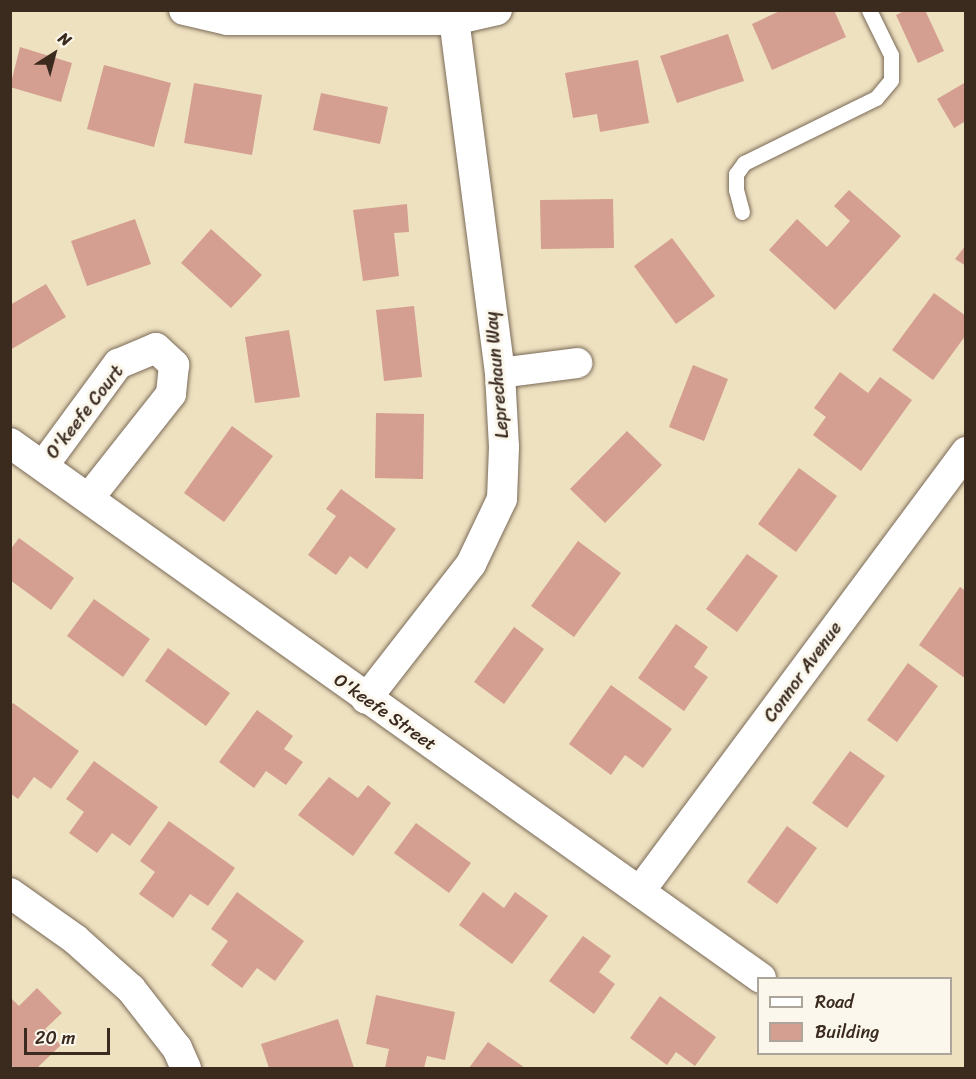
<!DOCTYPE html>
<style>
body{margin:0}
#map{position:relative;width:976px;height:1079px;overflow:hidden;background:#eee1c0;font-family:Sriracha,sans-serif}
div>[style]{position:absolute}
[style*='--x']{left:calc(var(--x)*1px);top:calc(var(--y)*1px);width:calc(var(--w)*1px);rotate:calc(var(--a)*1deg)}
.building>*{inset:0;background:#d49f90}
.roads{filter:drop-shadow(0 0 2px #7a6a57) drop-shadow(0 0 2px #7a6a57)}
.service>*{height:15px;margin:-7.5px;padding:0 7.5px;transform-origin:7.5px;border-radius:7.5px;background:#fff}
.minor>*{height:30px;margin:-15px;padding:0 15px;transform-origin:15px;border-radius:15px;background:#fff}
span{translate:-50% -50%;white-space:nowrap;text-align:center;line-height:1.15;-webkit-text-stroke:6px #fbf7ec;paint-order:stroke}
.street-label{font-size:18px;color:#3b2a1e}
.frame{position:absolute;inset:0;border:12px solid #3b2a1e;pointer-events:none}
.legend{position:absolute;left:757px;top:977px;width:195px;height:78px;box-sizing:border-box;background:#fbf7ec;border:2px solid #aea59a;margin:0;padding:8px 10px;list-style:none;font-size:18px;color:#3b2a1e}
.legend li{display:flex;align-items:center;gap:12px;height:30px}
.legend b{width:30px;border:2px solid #aea59a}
.north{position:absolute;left:24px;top:24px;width:60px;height:60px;-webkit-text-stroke:4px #fbf7ec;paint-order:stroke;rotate:36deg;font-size:16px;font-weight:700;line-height:24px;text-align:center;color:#3b2a1e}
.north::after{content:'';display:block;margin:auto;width:21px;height:27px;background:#3b2a1e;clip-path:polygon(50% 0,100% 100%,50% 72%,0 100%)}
.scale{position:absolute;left:24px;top:1028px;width:86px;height:27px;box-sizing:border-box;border:3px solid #3b2a1e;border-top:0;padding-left:8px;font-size:18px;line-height:21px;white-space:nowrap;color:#3b2a1e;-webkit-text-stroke:4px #fbf7ec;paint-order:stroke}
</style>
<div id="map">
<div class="building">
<div style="clip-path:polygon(782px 10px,834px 10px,846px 37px,772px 70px,752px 24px)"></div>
<div style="clip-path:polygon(906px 10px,925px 10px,944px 51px,918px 63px,896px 15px)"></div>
<div style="clip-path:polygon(728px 34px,744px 81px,677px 103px,660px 56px)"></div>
<div style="clip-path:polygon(20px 47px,72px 63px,61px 102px,10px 87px)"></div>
<div style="clip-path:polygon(638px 60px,649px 123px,600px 132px,597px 114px,573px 118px,565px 73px)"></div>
<div style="clip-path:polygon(104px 65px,171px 83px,154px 147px,87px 129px)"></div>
<div style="clip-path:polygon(966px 82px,966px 121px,954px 128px,937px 99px)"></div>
<div style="clip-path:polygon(194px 83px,262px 95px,252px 155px,184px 143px)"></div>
<div style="clip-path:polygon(321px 93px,388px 107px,380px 144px,313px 130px)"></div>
<div style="clip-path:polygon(849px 190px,901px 236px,835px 310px,769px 250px,797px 219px,827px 247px,850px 221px,834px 206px)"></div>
<div style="clip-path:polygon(613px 199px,614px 248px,541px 249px,540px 200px)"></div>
<div style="clip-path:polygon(407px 204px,409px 232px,394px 233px,399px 276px,363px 281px,353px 210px)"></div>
<div style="clip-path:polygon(135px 219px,151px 264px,87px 286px,71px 241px)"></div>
<div style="clip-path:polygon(211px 229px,262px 275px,231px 308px,181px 263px)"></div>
<div style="clip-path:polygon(672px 238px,715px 296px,676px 324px,634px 266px)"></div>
<div style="clip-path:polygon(966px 245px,966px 266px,955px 259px)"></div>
<div style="clip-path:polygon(46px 284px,66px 317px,10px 350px,10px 305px)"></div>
<div style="clip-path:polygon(934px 293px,966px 316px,966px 335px,933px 380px,892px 350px)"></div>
<div style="clip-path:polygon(414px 306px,422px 377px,384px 381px,376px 310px)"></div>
<div style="clip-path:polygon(289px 330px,300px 397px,255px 403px,245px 337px)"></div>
<div style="clip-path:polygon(693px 365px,728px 379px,704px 441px,669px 427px)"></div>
<div style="clip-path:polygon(840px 372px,868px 393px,880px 377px,912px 400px,861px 471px,813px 435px,826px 417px,814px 408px)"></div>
<div style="clip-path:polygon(376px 413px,424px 414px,423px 479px,375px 478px)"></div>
<div style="clip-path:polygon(232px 426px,273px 456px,224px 522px,184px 493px)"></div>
<div style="clip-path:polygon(627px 431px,662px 465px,605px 523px,570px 489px)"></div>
<div style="clip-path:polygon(799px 468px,837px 496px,796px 552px,758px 524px)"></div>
<div style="clip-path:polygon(341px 489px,396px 529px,367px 569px,350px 556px,336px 575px,308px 555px,336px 516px,326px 509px)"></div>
<div style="clip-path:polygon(19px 538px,74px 578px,51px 610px,10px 580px,10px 550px)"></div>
<div style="clip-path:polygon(578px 541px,621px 573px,574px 637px,531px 606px)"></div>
<div style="clip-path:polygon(747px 554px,778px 576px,737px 632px,706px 609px)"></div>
<div style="clip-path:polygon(960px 587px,966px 591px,966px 679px,919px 645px)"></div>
<div style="clip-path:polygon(94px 599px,150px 639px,123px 677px,67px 636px)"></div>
<div style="clip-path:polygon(676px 624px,708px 647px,694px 667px,708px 677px,684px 711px,638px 678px)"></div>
<div style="clip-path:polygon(514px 627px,544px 649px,504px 704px,474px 682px)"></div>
<div style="clip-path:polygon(168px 648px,230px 693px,206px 726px,145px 681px)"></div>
<div style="clip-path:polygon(908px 663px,938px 686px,897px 742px,867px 720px)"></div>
<div style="clip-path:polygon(611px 685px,672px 729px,643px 768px,625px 755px,611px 775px,569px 744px)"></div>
<div style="clip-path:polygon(13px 703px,79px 751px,51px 789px,34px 777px,18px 799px,10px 793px,10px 706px)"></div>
<div style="clip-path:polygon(257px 710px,293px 736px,284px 749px,303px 762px,286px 785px,266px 771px,254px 788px,219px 762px)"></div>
<div style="clip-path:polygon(850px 751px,885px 776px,847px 828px,812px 803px)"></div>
<div style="clip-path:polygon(94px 761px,158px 807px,130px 846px,112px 833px,97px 853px,69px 833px,84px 812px,66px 799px)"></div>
<div style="clip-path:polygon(329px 777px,358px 798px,368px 785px,391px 803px,353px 856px,298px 815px)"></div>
<div style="clip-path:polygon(169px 821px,235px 868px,208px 906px,190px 894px,173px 918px,139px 894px,155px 872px,140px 861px)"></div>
<div style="clip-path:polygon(416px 823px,471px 863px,449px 893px,394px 853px)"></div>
<div style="clip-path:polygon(787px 826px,817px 848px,777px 904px,747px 882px)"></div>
<div style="clip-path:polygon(237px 892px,304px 941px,275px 981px,257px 968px,242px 988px,211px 965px,228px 941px,211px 929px)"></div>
<div style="clip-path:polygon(483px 892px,504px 908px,515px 892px,548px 916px,512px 964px,459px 925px)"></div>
<div style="clip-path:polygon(583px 936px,611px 956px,599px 972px,615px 984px,594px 1014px,549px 981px)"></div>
<div style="clip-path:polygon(37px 988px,62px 1013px,45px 1029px,61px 1045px,37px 1068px,14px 1068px,10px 1064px,10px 997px,19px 1006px)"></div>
<div style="clip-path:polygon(376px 995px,455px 1012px,445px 1060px,427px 1056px,424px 1068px,385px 1068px,389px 1049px,366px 1044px)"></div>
<div style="clip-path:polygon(660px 996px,716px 1037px,695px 1066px,676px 1052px,667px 1065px,630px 1038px)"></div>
<div style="clip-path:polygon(338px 1019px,354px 1068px,269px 1068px,261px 1044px)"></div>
<div style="clip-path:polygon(488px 1042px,525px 1068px,469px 1068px)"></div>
</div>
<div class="roads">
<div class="service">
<div style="--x:742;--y:212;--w:23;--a:-105"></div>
<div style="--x:736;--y:190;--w:16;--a:-90"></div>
<div style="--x:736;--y:174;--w:14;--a:-54"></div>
<div style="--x:744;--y:163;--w:147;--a:-26.2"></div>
<div style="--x:876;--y:98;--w:23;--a:-50"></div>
<div style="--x:891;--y:80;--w:25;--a:-90"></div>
<div style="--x:891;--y:55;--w:50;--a:-116.1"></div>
</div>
<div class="minor">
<div style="--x:184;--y:10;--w:44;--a:13.1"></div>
<div style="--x:227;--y:20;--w:227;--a:0"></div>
<div style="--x:454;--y:20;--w:44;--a:-13.1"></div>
<div style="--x:500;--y:373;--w:78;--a:-7.4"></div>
<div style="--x:10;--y:443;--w:922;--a:35.47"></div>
<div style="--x:43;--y:466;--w:127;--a:-53.7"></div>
<div style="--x:118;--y:364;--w:41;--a:-22.8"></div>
<div style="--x:156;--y:348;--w:25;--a:43"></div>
<div style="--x:174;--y:365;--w:29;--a:96"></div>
<div style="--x:171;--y:394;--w:132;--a:128.3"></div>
<div style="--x:366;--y:699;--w:171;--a:-52.1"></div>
<div style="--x:471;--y:564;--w:72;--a:-64.5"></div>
<div style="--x:502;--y:499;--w:52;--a:-87.8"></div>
<div style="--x:504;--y:447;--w:74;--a:-93.1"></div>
<div style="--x:500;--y:373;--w:366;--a:-97.4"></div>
<div style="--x:640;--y:891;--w:547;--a:-53.4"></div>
<div style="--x:10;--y:893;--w:80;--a:35.3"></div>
<div style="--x:75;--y:939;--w:75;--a:41.8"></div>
<div style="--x:131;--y:989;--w:75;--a:52.1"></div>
<div style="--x:177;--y:1048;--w:22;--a:66"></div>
</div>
</div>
<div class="street-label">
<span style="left:497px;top:375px;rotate:-95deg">Leprechaun Way</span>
<span style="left:85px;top:412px;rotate:-52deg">O'keefe Court</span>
<span style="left:803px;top:672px;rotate:-54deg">Connor Avenue</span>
<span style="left:385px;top:712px;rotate:35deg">O'keefe Street</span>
</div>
<div class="frame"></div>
<ul class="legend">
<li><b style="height:8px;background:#fff"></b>Road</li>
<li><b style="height:16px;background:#d49f90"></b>Building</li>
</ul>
<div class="north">N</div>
<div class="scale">20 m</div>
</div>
